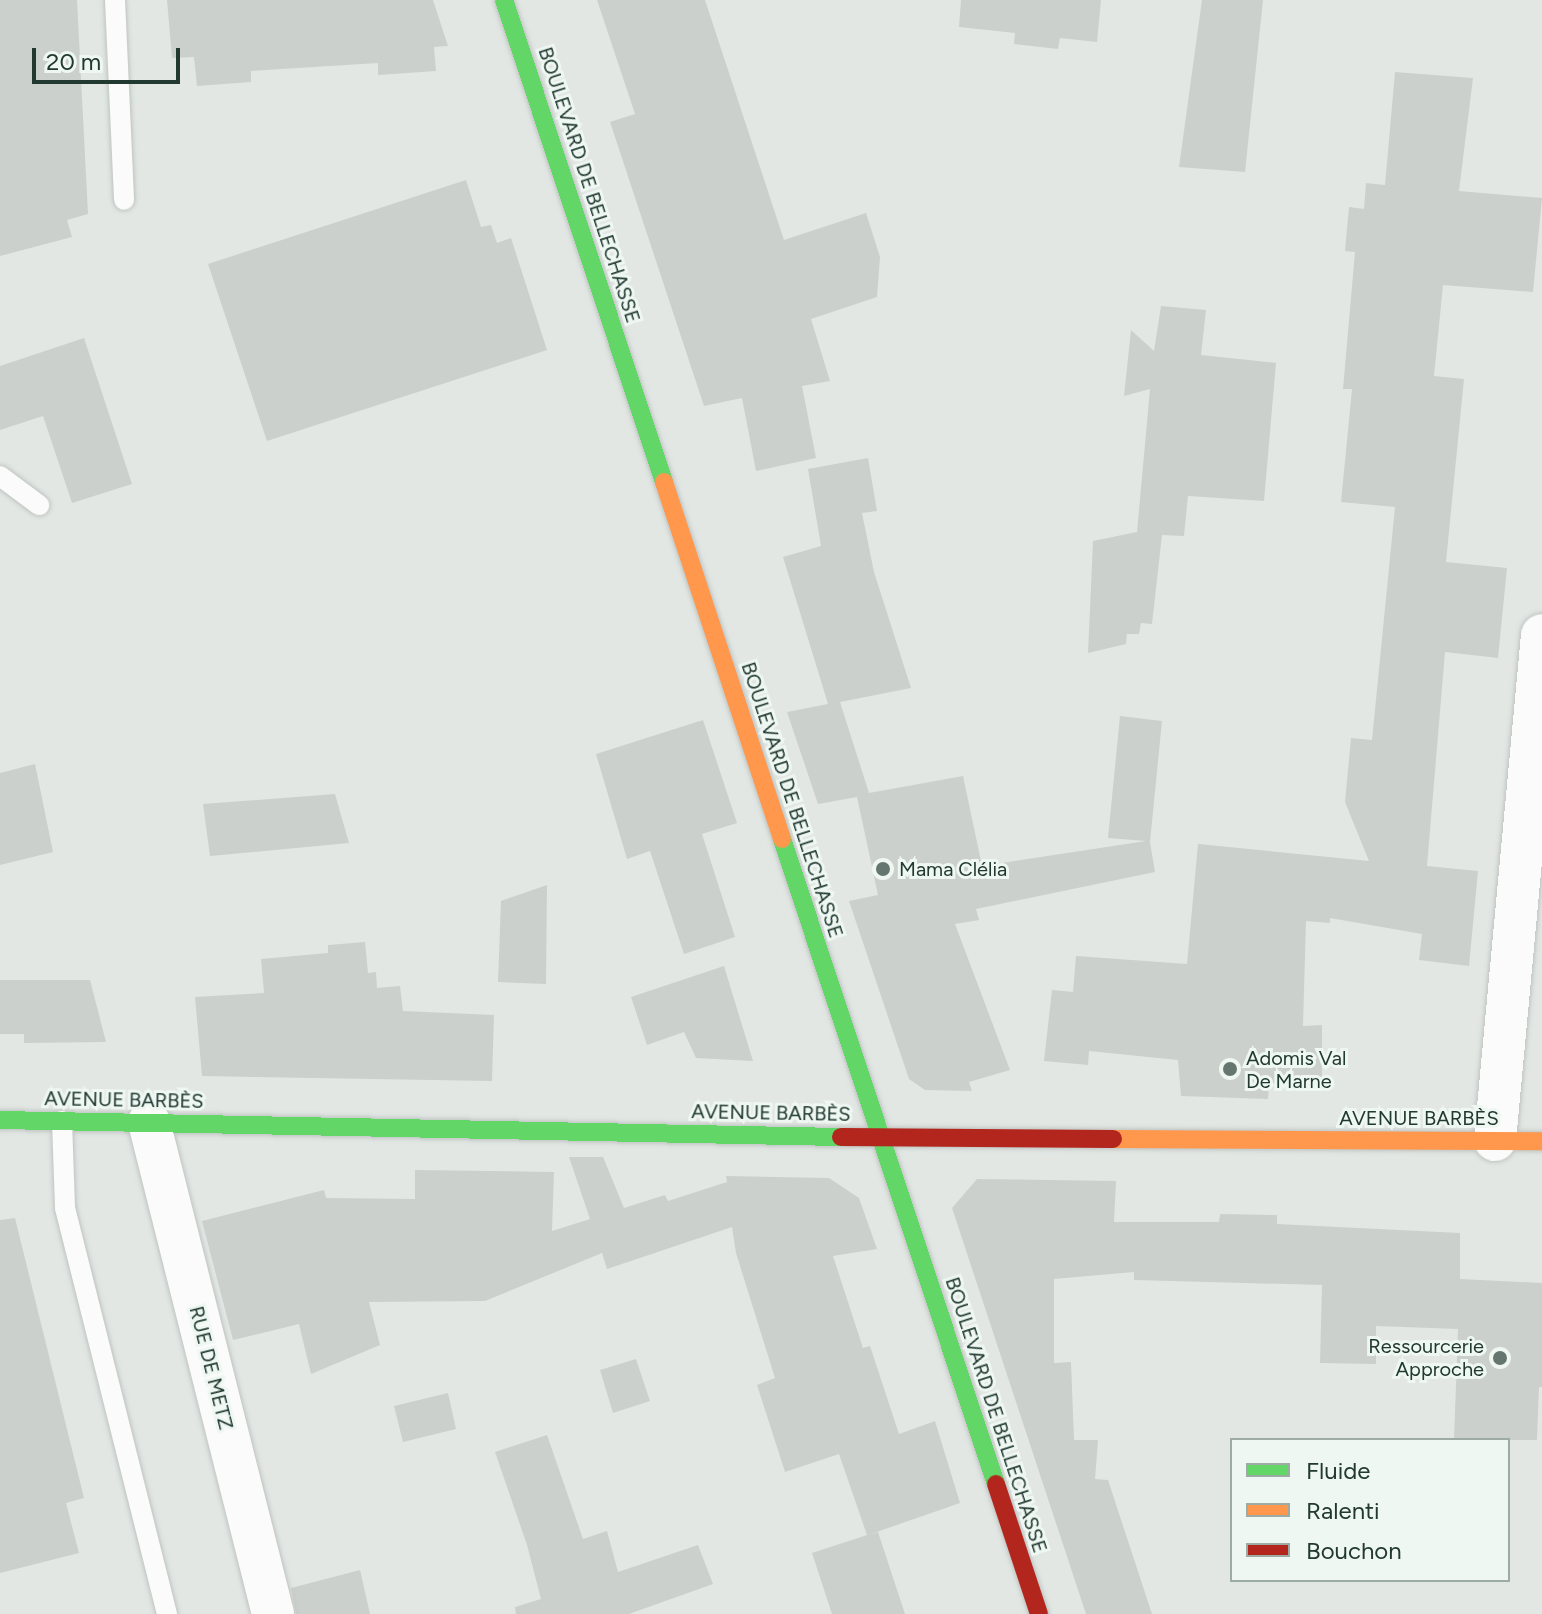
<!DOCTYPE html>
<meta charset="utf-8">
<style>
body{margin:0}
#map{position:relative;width:1542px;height:1614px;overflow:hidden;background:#e2e7e4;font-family:Figtree,sans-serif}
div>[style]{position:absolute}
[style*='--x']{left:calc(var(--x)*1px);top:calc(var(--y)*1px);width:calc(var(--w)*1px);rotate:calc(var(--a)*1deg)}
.building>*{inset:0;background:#cbd0cd}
.roads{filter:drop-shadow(0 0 2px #bfc4c1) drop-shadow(0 0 2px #bfc4c1)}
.lane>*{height:20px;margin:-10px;padding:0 10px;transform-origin:10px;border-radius:10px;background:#fbfbfb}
.street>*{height:42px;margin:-21px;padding:0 21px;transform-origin:21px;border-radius:21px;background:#fbfbfb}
.fast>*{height:18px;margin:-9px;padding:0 9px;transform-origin:9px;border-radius:9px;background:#63d668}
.slow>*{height:18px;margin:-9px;padding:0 9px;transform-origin:9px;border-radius:9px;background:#ff974d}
.jam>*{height:18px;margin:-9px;padding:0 9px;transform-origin:9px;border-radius:9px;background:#b3261e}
.dots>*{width:22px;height:22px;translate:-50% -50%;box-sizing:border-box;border:4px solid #eff7f3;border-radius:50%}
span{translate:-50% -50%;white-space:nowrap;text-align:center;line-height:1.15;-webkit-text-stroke:6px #eff7f3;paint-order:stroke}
.street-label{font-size:20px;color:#213931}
.poi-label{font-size:20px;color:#213931}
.left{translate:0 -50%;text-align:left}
.right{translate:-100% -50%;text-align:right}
.legend{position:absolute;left:1230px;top:1438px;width:280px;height:144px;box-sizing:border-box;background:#eff7f3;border:2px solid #9daba5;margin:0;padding:10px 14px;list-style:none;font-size:24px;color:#213931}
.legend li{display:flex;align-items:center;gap:16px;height:40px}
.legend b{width:40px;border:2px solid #9daba5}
.scale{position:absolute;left:32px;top:48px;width:148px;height:36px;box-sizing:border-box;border:4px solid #213931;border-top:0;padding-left:10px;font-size:24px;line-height:28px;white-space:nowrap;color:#213931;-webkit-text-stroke:6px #eff7f3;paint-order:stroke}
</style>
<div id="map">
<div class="building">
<div style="clip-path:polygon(0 0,77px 0,88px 214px,67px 220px,72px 237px,0 256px)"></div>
<div style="clip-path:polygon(167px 0,433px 0,448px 46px,434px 47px,436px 71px,378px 75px,378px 63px,251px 71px,251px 82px,197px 86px,194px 57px,172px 58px)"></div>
<div style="clip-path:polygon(597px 0,705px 0,784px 240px,866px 213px,880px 257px,877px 297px,811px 319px,830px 381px,802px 386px,816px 458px,756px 471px,742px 398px,704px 406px,610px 122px,635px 114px)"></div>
<div style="clip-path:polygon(961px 0,1101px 0,1097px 42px,1060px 38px,1058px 49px,1014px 44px,1015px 33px,959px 27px)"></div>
<div style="clip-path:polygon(1202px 0,1263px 0,1245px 172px,1179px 167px)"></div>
<div style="clip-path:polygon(1395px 72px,1473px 78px,1459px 191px,1542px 198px,1533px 292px,1443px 285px,1434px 376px,1464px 379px,1446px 562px,1507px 568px,1498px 658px,1445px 652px,1427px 866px,1478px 871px,1469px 966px,1419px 960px,1422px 934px,1330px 918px,1330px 923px,1306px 921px,1303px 1026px,1322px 1025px,1322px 1082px,1269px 1083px,1268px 1099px,1181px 1096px,1178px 1060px,1089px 1051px,1088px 1065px,1044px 1061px,1052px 990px,1073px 992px,1076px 956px,1187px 964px,1198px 844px,1369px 861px,1345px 802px,1351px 738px,1372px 740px,1395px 507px,1341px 502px,1352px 389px,1343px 389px,1355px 252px,1345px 251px,1349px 207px,1364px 209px,1366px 183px,1385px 185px)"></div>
<div style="clip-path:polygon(466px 180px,481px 227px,491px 225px,497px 243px,511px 238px,547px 350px,267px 441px,208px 264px)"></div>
<div style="clip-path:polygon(1161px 306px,1206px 310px,1201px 355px,1276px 363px,1264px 501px,1188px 496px,1184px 536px,1162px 535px,1152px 624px,1141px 623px,1139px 634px,1127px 634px,1126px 644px,1088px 653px,1093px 541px,1137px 532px,1150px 389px,1124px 396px,1131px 330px,1154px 351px)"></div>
<div style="clip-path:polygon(84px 338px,132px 484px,72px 503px,43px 416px,0 430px,0 366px)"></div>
<div style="clip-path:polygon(868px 458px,877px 511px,862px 513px,874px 572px,911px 688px,840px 702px,869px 793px,963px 776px,982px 866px,1146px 841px,1108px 838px,1120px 716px,1162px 721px,1150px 842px,1155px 872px,976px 909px,979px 920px,955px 924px,1010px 1070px,969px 1082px,972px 1091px,925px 1090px,909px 1079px,849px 901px,878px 895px,857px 797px,818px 804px,787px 712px,828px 704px,783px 557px,821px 546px,808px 469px)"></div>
<div style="clip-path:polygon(703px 720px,737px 823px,702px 834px,735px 937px,684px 954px,650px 851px,627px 859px,596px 754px)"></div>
<div style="clip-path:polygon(35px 764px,53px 852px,0 865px,0 773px)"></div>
<div style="clip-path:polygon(335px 794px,349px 843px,210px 856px,203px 804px)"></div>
<div style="clip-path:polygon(547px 885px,546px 984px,498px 982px,501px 901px)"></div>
<div style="clip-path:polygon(365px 942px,368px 973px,376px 972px,377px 988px,400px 986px,403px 1011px,494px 1015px,492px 1081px,202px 1076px,195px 997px,264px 993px,261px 959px,328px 953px,328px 945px)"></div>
<div style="clip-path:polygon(724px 966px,753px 1061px,696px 1058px,684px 1032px,647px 1045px,631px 997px)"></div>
<div style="clip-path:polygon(0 980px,90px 980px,106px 1042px,24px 1043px,24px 1034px,0 1034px)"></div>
<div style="clip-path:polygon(569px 1157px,603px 1157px,624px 1208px,665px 1195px,668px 1201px,727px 1182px,726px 1176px,829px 1178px,859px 1198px,877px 1249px,833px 1256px,863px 1348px,870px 1346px,899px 1434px,935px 1421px,960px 1503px,868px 1535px,878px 1532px,905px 1614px,832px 1614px,812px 1553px,867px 1535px,839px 1454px,785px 1472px,757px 1385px,775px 1378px,736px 1253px,732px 1227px,607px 1269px,602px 1253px,485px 1301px,369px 1302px,380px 1345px,311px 1374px,299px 1324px,233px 1340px,202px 1221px,324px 1190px,326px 1198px,415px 1199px,415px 1170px,554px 1172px,552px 1231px,590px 1219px)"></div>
<div style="clip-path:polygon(977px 1179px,1116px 1181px,1114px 1222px,1219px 1222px,1220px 1214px,1277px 1215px,1277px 1224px,1460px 1233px,1460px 1279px,1542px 1283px,1542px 1387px,1539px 1387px,1537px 1440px,1454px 1440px,1458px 1329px,1376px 1326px,1376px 1364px,1320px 1363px,1322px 1285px,1134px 1280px,1134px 1272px,1054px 1279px,1054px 1363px,1071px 1362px,1074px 1440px,1098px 1440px,1095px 1479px,1108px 1480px,1152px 1614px,1086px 1614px,952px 1208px)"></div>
<div style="clip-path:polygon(15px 1218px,84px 1498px,66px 1503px,79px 1553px,0 1573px,0 1220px)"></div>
<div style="clip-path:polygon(636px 1359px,650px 1401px,613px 1413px,600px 1370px)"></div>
<div style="clip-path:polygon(448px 1393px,456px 1429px,403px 1442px,394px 1406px)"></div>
<div style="clip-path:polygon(547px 1435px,583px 1539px,607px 1531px,618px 1572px,698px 1545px,713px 1584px,629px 1614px,516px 1614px,515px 1607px,541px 1599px,527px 1545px,495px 1452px)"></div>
<div style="clip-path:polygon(360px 1570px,370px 1614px,296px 1614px,291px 1588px)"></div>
</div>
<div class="roads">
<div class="lane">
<div style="--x:115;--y:0;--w:200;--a:87.4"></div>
<div style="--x:0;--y:476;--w:49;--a:36.6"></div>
<div style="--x:62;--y:1121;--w:87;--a:88"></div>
<div style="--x:65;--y:1208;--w:419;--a:75.9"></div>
</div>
<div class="street">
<div style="--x:149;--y:1122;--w:507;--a:75.85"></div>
<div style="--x:1495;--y:1140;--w:507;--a:-84.68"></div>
</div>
<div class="fast">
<div style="--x:504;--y:0;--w:508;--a:71.64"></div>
<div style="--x:782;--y:839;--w:680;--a:71.65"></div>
<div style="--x:0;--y:1120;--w:841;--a:1.16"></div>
</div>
<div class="slow">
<div style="--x:664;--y:482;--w:376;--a:71.7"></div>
<div style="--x:1113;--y:1139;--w:429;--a:0.3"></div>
</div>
<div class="jam">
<div style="--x:841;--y:1137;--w:272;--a:0.4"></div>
<div style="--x:996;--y:1484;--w:137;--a:71.7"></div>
</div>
</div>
<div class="dots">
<div style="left:883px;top:869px;background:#657670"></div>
<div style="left:1230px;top:1069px;background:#657670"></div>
<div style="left:1500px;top:1358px;background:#657670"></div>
</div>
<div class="street-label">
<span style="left:589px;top:185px;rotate:72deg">BOULEVARD DE BELLECHASSE</span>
<span style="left:792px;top:800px;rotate:72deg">BOULEVARD DE BELLECHASSE</span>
<span style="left:124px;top:1100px;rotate:1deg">AVENUE BARBÈS</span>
<span style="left:771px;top:1113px;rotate:1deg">AVENUE BARBÈS</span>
<span style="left:1419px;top:1118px">AVENUE BARBÈS</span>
<span style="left:211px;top:1368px;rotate:76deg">RUE DE METZ</span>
<span style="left:996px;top:1415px;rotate:72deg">BOULEVARD DE BELLECHASSE</span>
</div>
<div class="poi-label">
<span class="left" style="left:899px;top:869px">Mama Clélia</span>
<span class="left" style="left:1246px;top:1070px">Adomis Val<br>De Marne</span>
<span class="right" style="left:1484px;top:1358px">Ressourcerie<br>Approche</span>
</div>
<ul class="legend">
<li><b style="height:10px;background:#63d668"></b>Fluide</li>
<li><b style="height:10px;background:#ff974d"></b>Ralenti</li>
<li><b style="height:10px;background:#b3261e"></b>Bouchon</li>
</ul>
<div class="scale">20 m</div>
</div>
